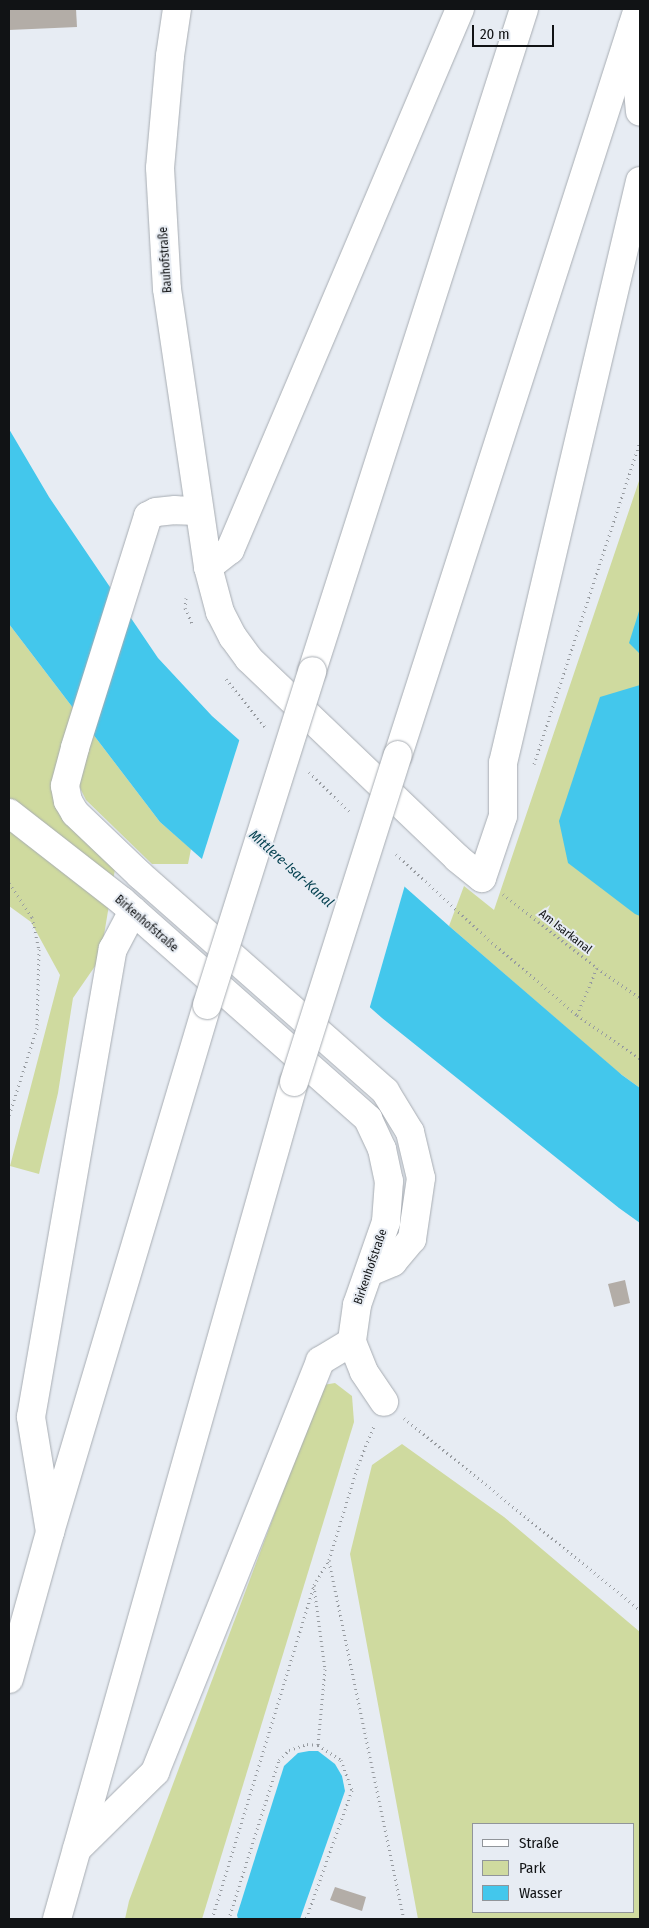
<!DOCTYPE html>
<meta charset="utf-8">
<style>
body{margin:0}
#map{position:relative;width:649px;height:1928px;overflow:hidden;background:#e7ecf3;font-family:"Fira Sans Condensed",sans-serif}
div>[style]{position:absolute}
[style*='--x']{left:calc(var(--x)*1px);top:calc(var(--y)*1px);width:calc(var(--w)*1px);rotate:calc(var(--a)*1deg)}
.green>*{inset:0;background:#cfda9f}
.water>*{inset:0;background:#43c7ec}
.pier>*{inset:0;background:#e7ecf3}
.building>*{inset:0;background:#b3ada7}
.path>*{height:3px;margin-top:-1.5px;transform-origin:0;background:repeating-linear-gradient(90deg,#979ba0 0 1px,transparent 0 5px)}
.roads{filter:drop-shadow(0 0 1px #a7acb2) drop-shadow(0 0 1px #a7acb2)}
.minor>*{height:28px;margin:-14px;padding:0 14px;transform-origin:14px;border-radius:14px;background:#fff}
.highway>*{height:28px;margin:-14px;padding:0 14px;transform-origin:14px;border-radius:14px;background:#fff}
.bridges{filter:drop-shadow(0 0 1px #a7acb2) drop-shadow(0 0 1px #a7acb2)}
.highway-bridge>*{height:28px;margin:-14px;padding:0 14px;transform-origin:14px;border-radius:14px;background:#fff}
span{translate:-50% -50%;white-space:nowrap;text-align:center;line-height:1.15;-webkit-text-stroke:4px #e7ecf3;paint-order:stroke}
.street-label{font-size:12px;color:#111315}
.water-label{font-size:14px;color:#064251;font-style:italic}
.frame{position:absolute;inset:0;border:10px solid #111315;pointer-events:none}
.legend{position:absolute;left:472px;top:1823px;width:162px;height:90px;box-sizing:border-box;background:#e7ecf3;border:1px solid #91959a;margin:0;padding:6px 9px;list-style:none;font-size:15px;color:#111315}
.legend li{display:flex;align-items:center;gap:10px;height:25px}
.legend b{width:25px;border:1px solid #91959a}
.scale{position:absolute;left:472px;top:25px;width:82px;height:22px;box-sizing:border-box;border:2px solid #111315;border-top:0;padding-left:6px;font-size:15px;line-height:18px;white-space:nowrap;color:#111315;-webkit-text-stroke:4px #e7ecf3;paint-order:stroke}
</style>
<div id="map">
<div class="green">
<div style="clip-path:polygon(640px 478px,640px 1088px,618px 1072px,449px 926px,464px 886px,494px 910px)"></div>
<div style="clip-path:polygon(9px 624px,160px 822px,191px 849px,188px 864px,152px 864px,86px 800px,77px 782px,56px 783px,116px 863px,100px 959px,73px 998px,58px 1093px,39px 1174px,10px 1166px,60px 975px,31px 922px,9px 906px)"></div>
<div style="clip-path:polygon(335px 1383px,352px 1396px,354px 1422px,202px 1919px,125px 1919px,129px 1901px,323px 1385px)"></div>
<div style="clip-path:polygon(evenodd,402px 1444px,504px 1517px,640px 1632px,640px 1919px,418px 1919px,350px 1554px,372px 1465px,402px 1444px,473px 1824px,633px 1824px,633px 1912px,473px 1912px,473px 1824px)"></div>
</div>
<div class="water">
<div style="clip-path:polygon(9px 429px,49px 497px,158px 658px,212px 716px,449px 926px,622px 1075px,640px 1088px,640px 1223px,619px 1208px,382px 1018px,160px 822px,9px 624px)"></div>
<div style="clip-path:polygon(640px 608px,640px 654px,629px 643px)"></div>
<div style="clip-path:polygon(640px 685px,640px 916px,635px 914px,568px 863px,559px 821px,600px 697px)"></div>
<div style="clip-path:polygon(309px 1751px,318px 1751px,335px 1764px,342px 1776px,345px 1791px,300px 1919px,238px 1919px,237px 1915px,284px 1766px,298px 1753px)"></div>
</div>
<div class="pier">
<div style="clip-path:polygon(240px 738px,405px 885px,369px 1010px,201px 862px)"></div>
</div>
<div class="building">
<div style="clip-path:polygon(9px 9px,76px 9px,77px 27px,9px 30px)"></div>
<div style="clip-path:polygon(625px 1280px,630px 1303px,614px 1307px,608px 1284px)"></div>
<div style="clip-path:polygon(335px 1887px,366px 1897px,362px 1911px,330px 1900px)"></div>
</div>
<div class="path">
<div style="--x:186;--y:598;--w:10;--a:96"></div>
<div style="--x:185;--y:608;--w:19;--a:65"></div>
<div style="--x:226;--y:679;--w:63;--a:50.8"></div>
<div style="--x:534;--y:764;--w:340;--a:-71.8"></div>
<div style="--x:309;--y:772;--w:59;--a:44.3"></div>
<div style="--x:396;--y:854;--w:125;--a:42.7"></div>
<div style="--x:488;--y:939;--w:117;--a:40.5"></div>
<div style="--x:9;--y:883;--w:41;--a:55.9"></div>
<div style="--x:32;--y:917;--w:33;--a:78"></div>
<div style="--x:39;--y:949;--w:79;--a:91.5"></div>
<div style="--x:37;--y:1028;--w:92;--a:107.7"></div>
<div style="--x:503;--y:894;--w:120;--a:38.2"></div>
<div style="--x:597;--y:968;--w:52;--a:34.9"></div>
<div style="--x:597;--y:968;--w:51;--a:113.1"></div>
<div style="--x:577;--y:1015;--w:77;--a:34.9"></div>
<div style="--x:404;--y:1418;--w:304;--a:39.1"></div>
<div style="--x:329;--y:1561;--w:366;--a:78.2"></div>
<div style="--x:314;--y:1586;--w:84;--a:82.5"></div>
<div style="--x:325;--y:1669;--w:76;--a:95.3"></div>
<div style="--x:212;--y:1919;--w:349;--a:-73"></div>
<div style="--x:314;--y:1585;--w:29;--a:-59"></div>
<div style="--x:329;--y:1560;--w:99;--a:-73"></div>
<div style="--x:358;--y:1465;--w:42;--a:-67.7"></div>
<div style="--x:232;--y:1919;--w:4;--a:-117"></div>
<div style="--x:230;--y:1915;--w:163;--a:-72.5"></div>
<div style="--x:279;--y:1760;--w:14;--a:-45"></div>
<div style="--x:289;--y:1750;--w:19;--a:-18"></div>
<div style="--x:307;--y:1744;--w:11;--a:5"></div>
<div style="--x:318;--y:1745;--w:27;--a:33"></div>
<div style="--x:341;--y:1760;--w:32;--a:70"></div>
<div style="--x:352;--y:1790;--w:137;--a:109.6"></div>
</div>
<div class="roads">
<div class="minor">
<div style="--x:177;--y:9;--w:48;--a:98.5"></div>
<div style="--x:170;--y:56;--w:112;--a:95.1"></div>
<div style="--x:160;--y:168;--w:121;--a:86.7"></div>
<div style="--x:167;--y:289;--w:281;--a:81.6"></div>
<div style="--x:208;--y:567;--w:47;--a:75.1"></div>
<div style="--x:220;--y:612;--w:28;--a:63"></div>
<div style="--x:233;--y:637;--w:27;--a:54"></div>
<div style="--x:249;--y:659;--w:288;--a:43.7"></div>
<div style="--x:457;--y:858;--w:32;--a:39"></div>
<div style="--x:482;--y:878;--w:65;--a:-71.3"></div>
<div style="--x:503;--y:816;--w:53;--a:-90"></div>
<div style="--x:503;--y:763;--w:598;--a:-76.75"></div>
<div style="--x:632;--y:27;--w:85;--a:84.6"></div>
<div style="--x:199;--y:511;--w:24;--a:-178"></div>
<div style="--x:175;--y:510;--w:19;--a:174"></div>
<div style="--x:156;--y:512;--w:9;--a:153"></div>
<div style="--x:148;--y:516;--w:243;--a:107.5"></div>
<div style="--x:75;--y:748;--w:39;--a:105"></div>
<div style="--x:65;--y:786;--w:15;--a:79"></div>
<div style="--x:68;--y:801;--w:14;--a:60"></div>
<div style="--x:75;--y:813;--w:90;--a:43.6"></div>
<div style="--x:140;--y:875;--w:327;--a:41.4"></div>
<div style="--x:385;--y:1091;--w:48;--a:58.6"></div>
<div style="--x:410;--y:1132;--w:47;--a:76.6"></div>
<div style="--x:421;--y:1178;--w:62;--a:98.4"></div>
<div style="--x:412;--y:1239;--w:30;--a:130"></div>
<div style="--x:393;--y:1262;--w:26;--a:157"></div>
<div style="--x:208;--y:567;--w:28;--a:-38"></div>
<div style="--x:230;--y:550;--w:588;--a:-66.97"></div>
<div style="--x:9;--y:813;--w:143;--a:37.9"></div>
<div style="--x:122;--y:901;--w:329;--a:41.5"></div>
<div style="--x:368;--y:1119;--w:33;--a:65"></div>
<div style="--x:382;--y:1149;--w:33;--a:78"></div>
<div style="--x:389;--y:1181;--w:41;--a:94.2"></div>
<div style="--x:386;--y:1222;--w:88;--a:109.3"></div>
<div style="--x:357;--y:1305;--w:37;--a:98"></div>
<div style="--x:352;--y:1342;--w:32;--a:68"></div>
<div style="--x:364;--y:1372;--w:36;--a:56"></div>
<div style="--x:50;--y:1532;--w:117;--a:-99.4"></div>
<div style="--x:31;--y:1417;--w:475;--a:-80.1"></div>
<div style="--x:113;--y:949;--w:43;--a:-62.2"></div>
<div style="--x:77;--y:1849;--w:110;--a:-44.6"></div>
<div style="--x:155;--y:1772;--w:443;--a:-68.1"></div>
<div style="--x:320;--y:1361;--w:37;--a:-31"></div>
</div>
<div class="highway">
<div style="--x:312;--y:671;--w:695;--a:-72.24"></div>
<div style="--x:398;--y:755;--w:784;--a:-72.17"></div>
<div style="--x:9;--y:1679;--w:153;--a:-74.4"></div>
<div style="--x:50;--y:1532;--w:550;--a:-73.41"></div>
<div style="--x:57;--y:1919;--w:870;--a:-74.19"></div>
</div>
</div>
<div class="bridges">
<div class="highway-bridge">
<div style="--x:207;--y:1005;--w:350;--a:-72.5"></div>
<div style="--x:294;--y:1082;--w:343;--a:-72.4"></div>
</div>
</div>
<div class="street-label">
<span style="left:166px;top:260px;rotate:-94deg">Bauhofstraße</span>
<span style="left:146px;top:924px;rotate:41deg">Birkenhofstraße</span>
<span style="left:565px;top:932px;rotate:38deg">Am Isarkanal</span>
<span style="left:371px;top:1267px;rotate:-71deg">Birkenhofstraße</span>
</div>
<div class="water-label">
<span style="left:291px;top:869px;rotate:42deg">Mittlere-Isar-Kanal</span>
</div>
<div class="frame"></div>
<ul class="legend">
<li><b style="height:6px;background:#fff"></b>Straße</li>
<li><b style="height:14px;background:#cfda9f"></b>Park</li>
<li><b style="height:14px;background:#43c7ec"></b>Wasser</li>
</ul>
<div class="scale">20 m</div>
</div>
